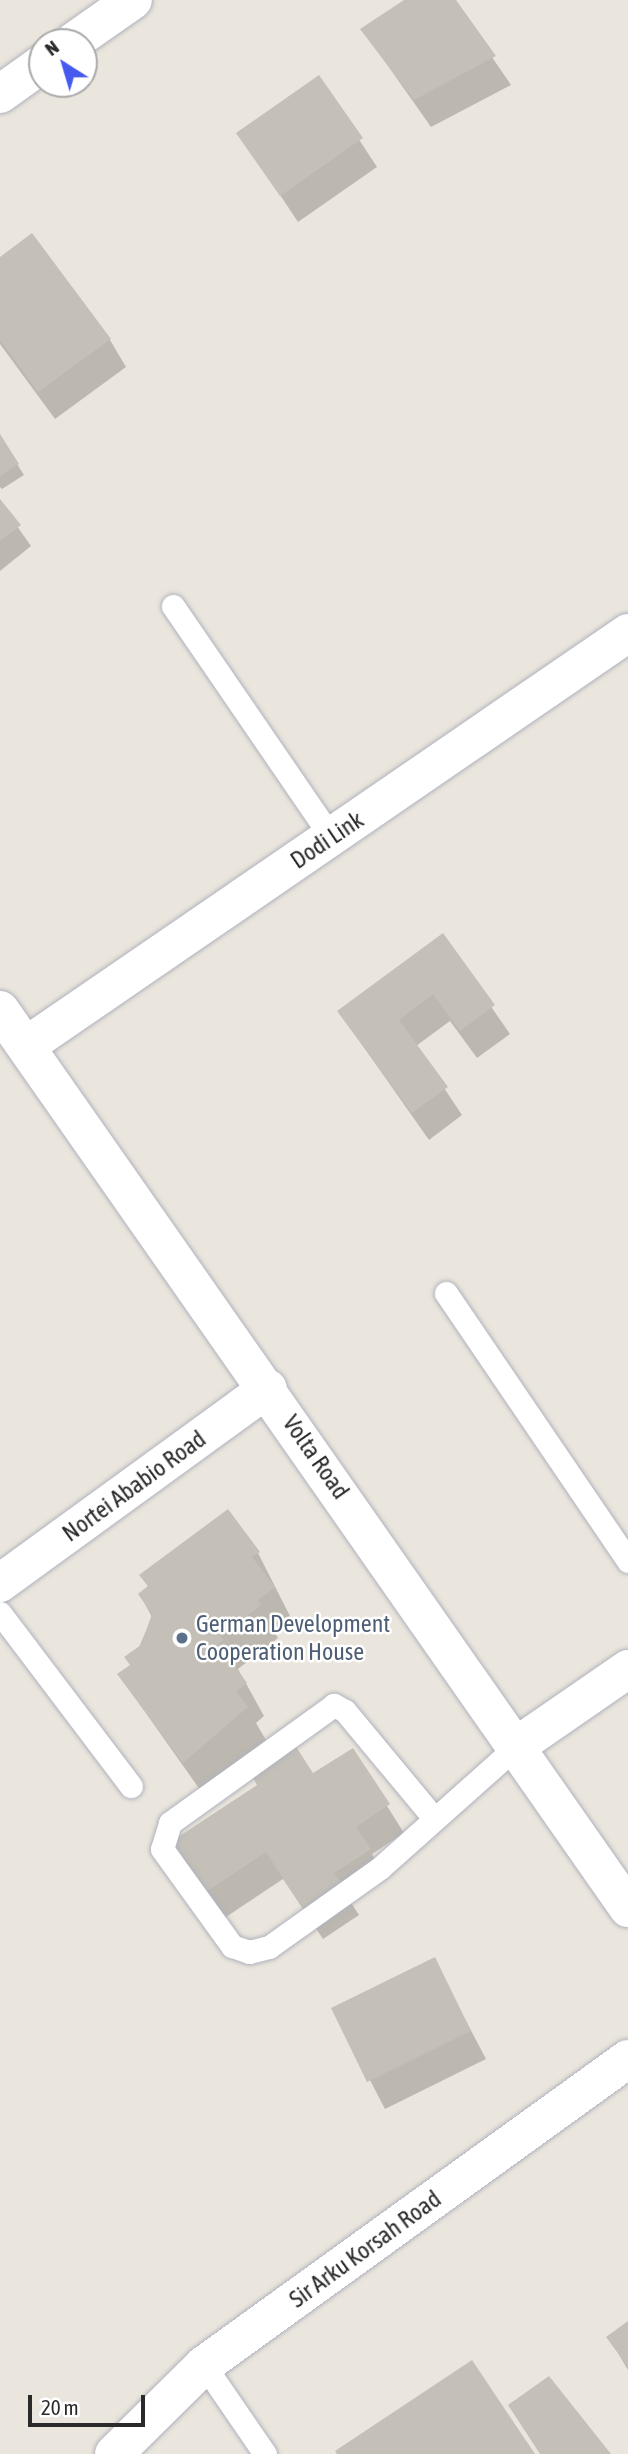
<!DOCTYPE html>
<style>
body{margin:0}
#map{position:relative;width:628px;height:2454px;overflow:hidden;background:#ebe6dd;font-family:"Asap Condensed",sans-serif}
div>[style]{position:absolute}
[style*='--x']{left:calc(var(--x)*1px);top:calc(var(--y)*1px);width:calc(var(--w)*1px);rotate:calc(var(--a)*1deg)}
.shadow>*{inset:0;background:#0003}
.building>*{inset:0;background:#c4c0b8}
.roads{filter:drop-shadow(0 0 2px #b0b2bd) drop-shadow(0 0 2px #b0b2bd)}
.lane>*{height:23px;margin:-11.5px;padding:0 11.5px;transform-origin:11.5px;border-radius:11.5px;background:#fff}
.street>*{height:38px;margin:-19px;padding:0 19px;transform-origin:19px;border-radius:19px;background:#fff}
.dots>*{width:19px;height:19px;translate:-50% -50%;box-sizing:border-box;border:4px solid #fff;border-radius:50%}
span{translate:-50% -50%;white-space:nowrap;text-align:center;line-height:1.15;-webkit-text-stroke:5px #fff;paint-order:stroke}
.street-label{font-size:24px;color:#2a2a2a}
.service-label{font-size:24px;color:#4e5e75}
.left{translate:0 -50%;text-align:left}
.north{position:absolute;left:28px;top:28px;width:70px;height:70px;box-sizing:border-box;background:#fff;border:2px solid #aaa;border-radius:50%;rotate:323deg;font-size:19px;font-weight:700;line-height:28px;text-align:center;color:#2a2a2a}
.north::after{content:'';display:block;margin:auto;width:24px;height:32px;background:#475aee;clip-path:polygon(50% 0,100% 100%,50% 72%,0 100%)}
.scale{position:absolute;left:28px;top:2395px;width:117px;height:32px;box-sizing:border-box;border:4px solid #2a2a2a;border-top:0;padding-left:9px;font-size:21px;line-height:24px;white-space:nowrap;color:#2a2a2a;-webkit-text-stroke:5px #fff;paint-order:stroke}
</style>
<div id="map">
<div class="shadow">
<div style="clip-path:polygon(407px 0,453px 0,511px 85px,431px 127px,362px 29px)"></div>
<div style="clip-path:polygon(318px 77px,377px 167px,298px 222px,239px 133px)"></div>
<div style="clip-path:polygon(0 259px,110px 340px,126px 367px,55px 419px,0 344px)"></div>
<div style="clip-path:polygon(0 437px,24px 475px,2px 489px,0 487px)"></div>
<div style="clip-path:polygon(0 502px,31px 546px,0 571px)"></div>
<div style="clip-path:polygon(442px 936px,510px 1034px,477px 1058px,450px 1021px,416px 1046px,462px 1115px,429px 1140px,339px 1012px)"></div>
<div style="clip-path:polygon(258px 1553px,292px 1620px,275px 1633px,278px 1638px,238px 1669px,264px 1716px,256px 1723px,266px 1740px,203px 1794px,119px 1675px,131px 1666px,152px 1617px,140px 1595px,149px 1588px,142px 1576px)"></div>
<div style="clip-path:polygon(352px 1750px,404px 1833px,372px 1854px,386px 1878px,350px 1901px,359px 1915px,323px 1939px,283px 1879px,223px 1919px,174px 1841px,313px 1776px)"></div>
<div style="clip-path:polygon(434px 1960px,486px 2059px,385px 2109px,333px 2009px)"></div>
<div style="clip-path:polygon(628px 2324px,628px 2370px,609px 2338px)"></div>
</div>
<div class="building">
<div style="clip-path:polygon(404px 0,456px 0,496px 56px,414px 100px,360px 29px)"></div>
<div style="clip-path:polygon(319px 75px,363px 138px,280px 196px,236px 133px)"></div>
<div style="clip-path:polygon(32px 233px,111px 339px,38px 392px,0 340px,0 257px)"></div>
<div style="clip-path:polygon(0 434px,19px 464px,0 476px)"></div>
<div style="clip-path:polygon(0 499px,21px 525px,0 541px)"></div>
<div style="clip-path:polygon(443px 933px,495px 1005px,460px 1031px,433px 994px,399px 1020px,448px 1087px,412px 1113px,337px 1011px)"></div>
<div style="clip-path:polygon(228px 1509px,260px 1552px,252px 1557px,275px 1587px,258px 1600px,261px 1605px,220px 1636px,224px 1640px,218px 1644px,247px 1683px,236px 1691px,248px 1707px,183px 1763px,117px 1674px,130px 1665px,124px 1657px,141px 1645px,152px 1614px,138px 1594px,148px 1586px,139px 1575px)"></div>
<div style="clip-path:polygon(293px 1742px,313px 1773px,353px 1748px,390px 1804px,356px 1827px,371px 1849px,334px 1873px,344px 1887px,305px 1912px,266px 1852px,206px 1892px,172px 1841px,257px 1785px,249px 1771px)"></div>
<div style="clip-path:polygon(435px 1957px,471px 2031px,367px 2082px,331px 2008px)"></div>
<div style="clip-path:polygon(628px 2321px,628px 2367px,606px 2337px)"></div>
<div style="clip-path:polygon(472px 2360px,535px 2454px,337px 2454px,335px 2451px)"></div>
<div style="clip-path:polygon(549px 2376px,611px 2454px,540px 2454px,508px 2405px)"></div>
</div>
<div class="roads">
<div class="lane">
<div style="--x:173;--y:606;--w:280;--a:55.6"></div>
<div style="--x:446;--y:1293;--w:324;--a:55.8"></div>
<div style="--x:0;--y:1613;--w:217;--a:52.9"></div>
<div style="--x:433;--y:1817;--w:138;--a:-129.7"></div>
<div style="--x:345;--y:1711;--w:13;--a:-151"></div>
<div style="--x:334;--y:1705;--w:202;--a:144.3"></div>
<div style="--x:170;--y:1823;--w:27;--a:107"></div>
<div style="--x:162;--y:1849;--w:120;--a:54.2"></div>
<div style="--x:232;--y:1946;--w:18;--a:19"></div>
<div style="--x:249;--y:1952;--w:21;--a:-14"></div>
<div style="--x:269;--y:1947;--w:136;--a:-35.4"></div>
<div style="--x:380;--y:1868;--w:185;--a:-41.7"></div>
<div style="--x:204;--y:2365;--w:108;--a:55.6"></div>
</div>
<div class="street">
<div style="--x:73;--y:42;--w:73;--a:-35"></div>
<div style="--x:0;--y:94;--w:52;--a:-35.5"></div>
<div style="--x:0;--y:1010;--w:1096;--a:55.03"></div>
<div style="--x:26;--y:1046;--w:730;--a:-34.45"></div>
<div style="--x:0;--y:1583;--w:331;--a:-36"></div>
<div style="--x:518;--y:1745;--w:134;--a:-34.6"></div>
<div style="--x:114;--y:2454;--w:127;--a:-44.7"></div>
<div style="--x:204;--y:2365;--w:523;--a:-35.82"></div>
</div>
</div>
<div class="dots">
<div style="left:182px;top:1638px;background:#5c6f8a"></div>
</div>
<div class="street-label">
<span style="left:327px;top:840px;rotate:-34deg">Dodi Link</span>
<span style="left:316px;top:1457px;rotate:55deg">Volta Road</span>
<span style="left:134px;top:1486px;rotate:-36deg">Nortei Ababio Road</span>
<span style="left:365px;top:2249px;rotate:-36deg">Sir Arku Korsah Road</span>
</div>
<div class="service-label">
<span class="left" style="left:196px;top:1638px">German Development<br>Cooperation House</span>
</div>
<div class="north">N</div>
<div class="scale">20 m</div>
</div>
